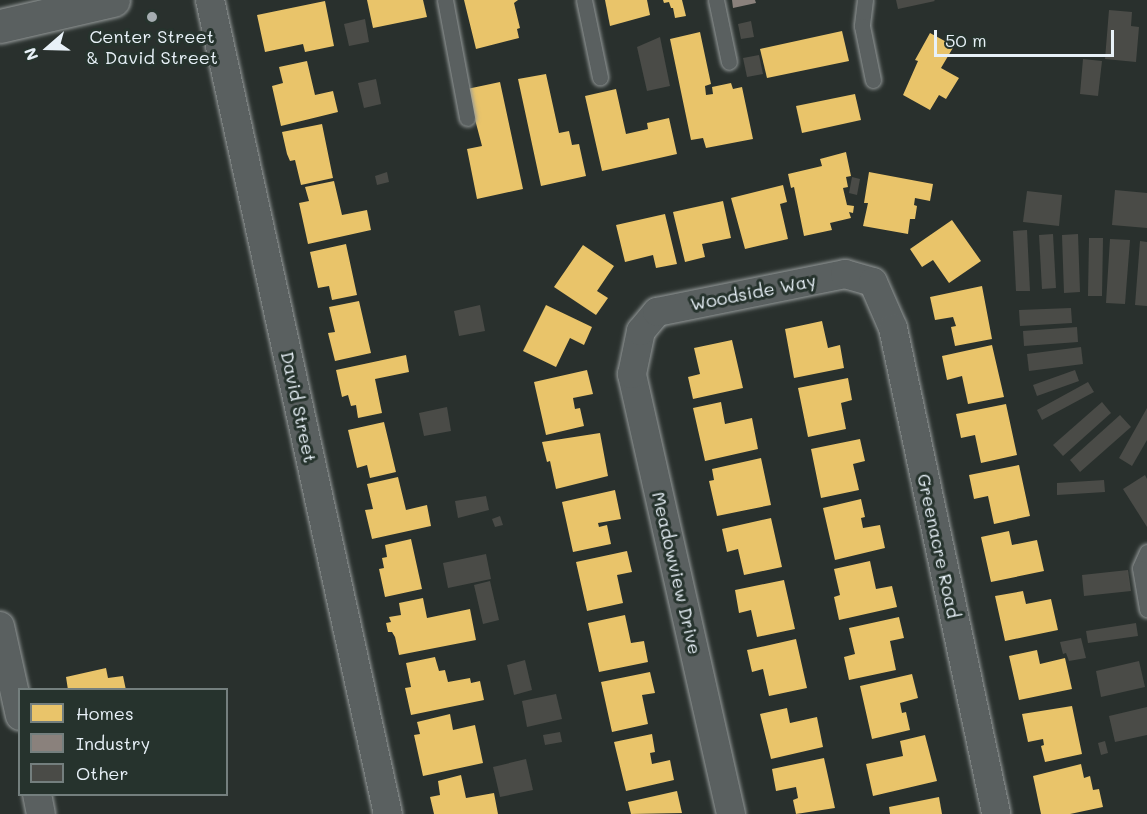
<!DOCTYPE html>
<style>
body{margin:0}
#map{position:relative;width:1147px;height:814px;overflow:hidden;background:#29302d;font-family:Mali,sans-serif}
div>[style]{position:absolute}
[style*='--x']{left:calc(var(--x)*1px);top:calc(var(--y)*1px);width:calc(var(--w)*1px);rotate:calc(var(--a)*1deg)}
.homes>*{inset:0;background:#e9c46a}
.industry>*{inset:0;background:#8a817c}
.building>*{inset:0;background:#4a4b47}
.roads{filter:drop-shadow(0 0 2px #959a9a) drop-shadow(0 0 2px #959a9a)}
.service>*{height:15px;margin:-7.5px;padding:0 7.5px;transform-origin:7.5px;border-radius:7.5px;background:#5a6060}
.minor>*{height:28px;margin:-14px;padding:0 14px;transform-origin:14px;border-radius:14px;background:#5a6060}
.tertiary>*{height:33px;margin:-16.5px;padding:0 16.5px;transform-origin:16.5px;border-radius:16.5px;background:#5a6060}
.dots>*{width:16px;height:16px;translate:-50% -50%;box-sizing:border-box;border:3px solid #26332d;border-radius:50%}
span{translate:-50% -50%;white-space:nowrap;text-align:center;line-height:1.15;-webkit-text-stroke:6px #26332d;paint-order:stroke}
.poi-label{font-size:18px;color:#e8f1f8}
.street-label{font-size:18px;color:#e8f1f8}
.legend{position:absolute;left:18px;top:688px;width:210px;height:108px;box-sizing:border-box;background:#26332d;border:2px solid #747f7e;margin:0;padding:8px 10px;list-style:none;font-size:18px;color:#e8f1f8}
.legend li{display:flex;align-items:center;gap:12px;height:30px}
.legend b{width:30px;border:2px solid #747f7e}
.north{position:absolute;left:18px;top:18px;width:60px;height:60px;-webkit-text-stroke:4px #26332d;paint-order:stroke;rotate:250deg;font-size:16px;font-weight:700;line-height:24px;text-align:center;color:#e8f1f8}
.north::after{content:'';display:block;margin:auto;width:21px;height:27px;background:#e8f1f8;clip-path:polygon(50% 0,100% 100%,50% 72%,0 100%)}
.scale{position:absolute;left:934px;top:30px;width:180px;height:27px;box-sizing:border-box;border:3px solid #e8f1f8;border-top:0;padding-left:8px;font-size:18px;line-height:21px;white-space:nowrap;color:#e8f1f8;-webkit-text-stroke:4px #26332d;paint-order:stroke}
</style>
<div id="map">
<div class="homes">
<div style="clip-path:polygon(367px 0,423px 0,427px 17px,373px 28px)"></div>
<div style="clip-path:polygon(464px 0,518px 0,514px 3px,520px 28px,517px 29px,519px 38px,476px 49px)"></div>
<div style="clip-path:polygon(605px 0,647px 0,650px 15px,610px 26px)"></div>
<div style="clip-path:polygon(663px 0,682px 0,686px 16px,675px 18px,673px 8px,671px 8px,669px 2px,664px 3px)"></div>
<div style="clip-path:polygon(325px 1px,334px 46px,305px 52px,303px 44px,265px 52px,257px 15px)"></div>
<div style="clip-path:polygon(842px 31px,849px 61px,767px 78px,760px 49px)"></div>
<div style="clip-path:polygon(700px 32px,711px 84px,705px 86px,706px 95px,713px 94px,712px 87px,731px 83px,733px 89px,742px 87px,753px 139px,706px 148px,703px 138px,691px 140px,670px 39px)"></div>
<div style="clip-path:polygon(930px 33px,954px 46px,941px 68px,959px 78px,946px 99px,939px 95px,930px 110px,903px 95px,918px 61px,915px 60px)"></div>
<div style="clip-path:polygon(307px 61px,315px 95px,333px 91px,338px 112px,281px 126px,272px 86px,283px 83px,279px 67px)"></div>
<div style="clip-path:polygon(546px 74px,559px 133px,569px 131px,572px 145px,579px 144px,586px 176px,541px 186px,518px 79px)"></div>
<div style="clip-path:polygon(500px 82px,523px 189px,477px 199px,467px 149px,482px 146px,467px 89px)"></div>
<div style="clip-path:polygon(616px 89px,626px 134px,648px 129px,647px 123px,669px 118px,677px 154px,602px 171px,585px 96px)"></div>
<div style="clip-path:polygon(855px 94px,861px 120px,802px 133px,796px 106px)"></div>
<div style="clip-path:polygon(322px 124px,333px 178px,301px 185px,295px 160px,290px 161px,287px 154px,282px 132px)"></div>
<div style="clip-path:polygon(846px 152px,851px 176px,846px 177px,848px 187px,843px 188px,847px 205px,854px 206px,853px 213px,849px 212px,851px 218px,830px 223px,832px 230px,804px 236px,794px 187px,791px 188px,788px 174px,822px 166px,820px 159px)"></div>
<div style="clip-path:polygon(869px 172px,933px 184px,930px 201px,915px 198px,914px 205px,917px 206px,915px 219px,910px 219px,908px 234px,863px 226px,868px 203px,864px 203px)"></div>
<div style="clip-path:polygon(334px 181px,342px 215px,367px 210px,371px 230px,308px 244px,299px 203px,309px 201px,305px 187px)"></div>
<div style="clip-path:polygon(783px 185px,787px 202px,780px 204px,788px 239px,745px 249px,731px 198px)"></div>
<div style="clip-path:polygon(723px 201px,731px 238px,702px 244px,705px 257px,685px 262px,673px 212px)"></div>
<div style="clip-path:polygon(665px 214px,677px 264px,656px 268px,653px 255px,625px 262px,616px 225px)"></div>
<div style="clip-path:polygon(952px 220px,981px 261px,949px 283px,933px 260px,922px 267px,910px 249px)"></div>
<div style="clip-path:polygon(346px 244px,357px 295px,332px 300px,329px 286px,318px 288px,310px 252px)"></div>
<div style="clip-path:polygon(583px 245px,614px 266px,597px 291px,608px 298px,596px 315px,554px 287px)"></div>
<div style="clip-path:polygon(982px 286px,992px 339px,955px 346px,951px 327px,956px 326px,953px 317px,935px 320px,930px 297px)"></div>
<div style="clip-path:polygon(359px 301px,371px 353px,335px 361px,328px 333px,335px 332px,329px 307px)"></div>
<div style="clip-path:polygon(546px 305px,592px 327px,584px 345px,570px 338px,556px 367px,523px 351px)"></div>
<div style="clip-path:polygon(822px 321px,828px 348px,840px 345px,844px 368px,794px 378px,785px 329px)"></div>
<div style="clip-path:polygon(732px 340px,743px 388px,693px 399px,688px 377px,700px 374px,694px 348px)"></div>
<div style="clip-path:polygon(992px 345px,1004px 397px,968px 404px,962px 376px,947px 380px,942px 356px)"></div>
<div style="clip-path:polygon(406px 355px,409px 372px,375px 379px,382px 413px,358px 418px,356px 405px,351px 406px,348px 395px,342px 397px,336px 370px)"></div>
<div style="clip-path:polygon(587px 370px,593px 394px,573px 398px,575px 409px,580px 408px,584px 426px,546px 435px,534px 382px)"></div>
<div style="clip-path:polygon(848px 378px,852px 400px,841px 403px,846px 429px,808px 437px,798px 388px)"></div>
<div style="clip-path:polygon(721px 402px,725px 424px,752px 418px,758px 449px,705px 461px,693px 408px)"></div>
<div style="clip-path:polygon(1006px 404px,1017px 455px,981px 463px,975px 435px,961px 438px,956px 414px)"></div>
<div style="clip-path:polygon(384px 422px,396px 472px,370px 478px,367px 465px,357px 468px,348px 430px)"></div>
<div style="clip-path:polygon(600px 433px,608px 476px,556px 489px,550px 461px,547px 462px,542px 442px)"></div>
<div style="clip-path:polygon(860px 439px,865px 461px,853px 464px,859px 490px,821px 498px,811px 449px)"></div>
<div style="clip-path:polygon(761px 458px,771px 505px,717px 516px,709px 481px,714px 480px,712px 469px)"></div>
<div style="clip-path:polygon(1019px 465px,1030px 516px,994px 524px,988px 496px,974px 499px,969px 475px)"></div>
<div style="clip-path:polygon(398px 477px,406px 510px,427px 505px,431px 526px,372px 539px,365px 510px,373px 509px,367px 484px)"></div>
<div style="clip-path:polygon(615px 490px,621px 519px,598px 523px,599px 527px,607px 525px,611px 544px,573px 552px,562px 502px)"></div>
<div style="clip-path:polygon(861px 499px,865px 517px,861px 518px,863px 528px,880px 525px,885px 548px,835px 560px,823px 508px)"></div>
<div style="clip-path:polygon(771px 518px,782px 567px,744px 575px,738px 549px,727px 552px,722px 529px)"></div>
<div style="clip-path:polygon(1009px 531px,1012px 545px,1037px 540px,1044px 571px,991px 582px,981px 537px)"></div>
<div style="clip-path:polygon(411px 539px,422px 589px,385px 597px,379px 569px,384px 568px,382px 558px,387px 557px,385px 545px)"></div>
<div style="clip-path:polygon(627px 551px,632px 572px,617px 575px,623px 603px,587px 611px,576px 562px)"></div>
<div style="clip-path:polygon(870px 561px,876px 589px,892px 586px,897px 607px,839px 620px,834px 597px,840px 595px,834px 569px)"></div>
<div style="clip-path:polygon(784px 580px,795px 629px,757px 637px,751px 610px,739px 613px,735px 590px)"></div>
<div style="clip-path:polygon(1023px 591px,1026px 604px,1051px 599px,1058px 630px,1005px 641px,995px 596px)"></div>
<div style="clip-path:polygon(423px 598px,427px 618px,470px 609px,476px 640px,399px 655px,395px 637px,392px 632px,388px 632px,386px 623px,391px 622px,389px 617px,401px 615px,399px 603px)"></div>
<div style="clip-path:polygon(625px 615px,631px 643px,644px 641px,648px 662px,599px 672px,588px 623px)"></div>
<div style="clip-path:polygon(899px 617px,904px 638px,890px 641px,896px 670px,849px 680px,844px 657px,855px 654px,849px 628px)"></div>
<div style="clip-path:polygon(796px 639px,807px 688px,769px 696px,763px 669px,752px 672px,747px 650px)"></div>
<div style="clip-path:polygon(1037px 650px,1040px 664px,1065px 658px,1072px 689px,1019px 700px,1009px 656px)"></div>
<div style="clip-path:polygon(435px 657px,439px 671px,445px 670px,448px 682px,470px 678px,471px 683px,480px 681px,484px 700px,411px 715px,405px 688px,411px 687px,406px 663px)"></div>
<div style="clip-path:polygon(106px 668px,108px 678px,123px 676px,126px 690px,68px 690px,66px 677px)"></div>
<div style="clip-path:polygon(650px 672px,655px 693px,642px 695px,648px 724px,612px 732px,601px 682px)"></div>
<div style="clip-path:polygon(912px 674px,918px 698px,900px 703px,902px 713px,906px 712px,910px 730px,872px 739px,860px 686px)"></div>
<div style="clip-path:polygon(1072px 706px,1082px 754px,1045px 762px,1041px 746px,1044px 745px,1043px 739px,1028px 742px,1022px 714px)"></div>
<div style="clip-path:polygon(787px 708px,790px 723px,817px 717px,823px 747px,771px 759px,760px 714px)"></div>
<div style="clip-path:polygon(450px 714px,453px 730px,475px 725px,483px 763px,423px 776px,414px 735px,420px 734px,417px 722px)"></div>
<div style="clip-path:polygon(652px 734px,655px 752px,650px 753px,652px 764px,670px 760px,674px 780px,626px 791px,614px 742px)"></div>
<div style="clip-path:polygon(925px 735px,937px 781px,873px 796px,866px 764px,903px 756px,900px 741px)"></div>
<div style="clip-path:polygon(824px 758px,835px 808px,796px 814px,793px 800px,798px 798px,796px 787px,776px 791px,772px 769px)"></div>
<div style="clip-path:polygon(1081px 764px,1084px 778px,1090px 776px,1093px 790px,1099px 789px,1103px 807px,1070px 814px,1041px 814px,1033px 776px)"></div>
<div style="clip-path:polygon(461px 775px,466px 798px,494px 793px,498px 814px,434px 814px,430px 797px,440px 795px,438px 781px)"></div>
<div style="clip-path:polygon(677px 791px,682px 813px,631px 814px,628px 802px)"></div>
<div style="clip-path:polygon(939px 797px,942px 814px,890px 814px,889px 807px)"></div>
</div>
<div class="industry">
<div style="clip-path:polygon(732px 0,755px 0,756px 3px,733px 8px)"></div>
</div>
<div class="building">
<div style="clip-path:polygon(896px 0,934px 0,935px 1px,898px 9px)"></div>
<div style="clip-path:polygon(1109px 10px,1132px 12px,1131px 26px,1139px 27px,1136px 62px,1105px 59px)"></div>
<div style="clip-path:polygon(365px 19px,369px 42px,349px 46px,344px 24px)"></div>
<div style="clip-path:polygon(751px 21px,754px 37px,741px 39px,738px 24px)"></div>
<div style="clip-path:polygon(660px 37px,670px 86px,647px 91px,637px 47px)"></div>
<div style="clip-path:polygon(759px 55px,763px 74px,747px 77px,743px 58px)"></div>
<div style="clip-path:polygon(1083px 59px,1102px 61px,1098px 96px,1080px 94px)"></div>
<div style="clip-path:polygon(376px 79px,381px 104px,364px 108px,358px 83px)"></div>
<div style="clip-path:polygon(387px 172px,389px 182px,377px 185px,375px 176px)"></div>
<div style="clip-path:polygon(852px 177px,860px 179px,857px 195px,849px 193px)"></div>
<div style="clip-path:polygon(1115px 190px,1147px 193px,1147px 228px,1112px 225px)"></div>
<div style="clip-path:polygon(1027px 191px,1062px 195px,1059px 226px,1023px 222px)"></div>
<div style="clip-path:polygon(1027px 230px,1030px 291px,1016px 291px,1013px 231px)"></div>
<div style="clip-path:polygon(1053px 234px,1056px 288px,1042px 289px,1039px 235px)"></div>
<div style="clip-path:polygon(1078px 234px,1080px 292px,1064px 293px,1062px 235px)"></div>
<div style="clip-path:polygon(1089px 238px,1103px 238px,1102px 296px,1088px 296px)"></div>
<div style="clip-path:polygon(1110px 239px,1130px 240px,1125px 304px,1106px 303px)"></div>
<div style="clip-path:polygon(1140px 241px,1147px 242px,1147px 306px,1135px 305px)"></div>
<div style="clip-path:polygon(480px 305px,485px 331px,459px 336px,454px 311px)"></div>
<div style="clip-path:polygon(1071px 308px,1072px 323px,1020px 326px,1019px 310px)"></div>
<div style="clip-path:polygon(1077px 327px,1078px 342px,1024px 346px,1023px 331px)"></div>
<div style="clip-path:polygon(1081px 347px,1083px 364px,1029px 371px,1027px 354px)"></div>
<div style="clip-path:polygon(1075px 370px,1079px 381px,1037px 396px,1033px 385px)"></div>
<div style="clip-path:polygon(1088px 382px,1094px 392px,1042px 420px,1037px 410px)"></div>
<div style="clip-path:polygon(1102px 402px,1111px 413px,1063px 456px,1053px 445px)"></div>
<div style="clip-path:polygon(447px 407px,451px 431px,424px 436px,419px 413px)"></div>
<div style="clip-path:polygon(1147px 408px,1147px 440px,1132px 466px,1119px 458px)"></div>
<div style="clip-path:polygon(1120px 415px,1131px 427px,1080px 472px,1070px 460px)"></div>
<div style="clip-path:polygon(1145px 475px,1147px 479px,1147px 527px,1123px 489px)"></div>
<div style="clip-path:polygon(1104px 480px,1105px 492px,1057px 495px,1057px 483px)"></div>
<div style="clip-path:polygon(486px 496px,489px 510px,458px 518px,455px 501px)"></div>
<div style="clip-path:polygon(500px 516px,503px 525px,495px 527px,492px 519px)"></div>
<div style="clip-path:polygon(486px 554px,491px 579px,448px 588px,443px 563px)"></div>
<div style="clip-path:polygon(1128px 570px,1131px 591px,1084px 596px,1082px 575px)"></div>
<div style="clip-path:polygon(490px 581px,499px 620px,483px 624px,474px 585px)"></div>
<div style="clip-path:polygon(1136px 623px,1138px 636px,1088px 643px,1086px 631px)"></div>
<div style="clip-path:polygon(1081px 638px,1086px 658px,1069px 661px,1066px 653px,1063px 654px,1060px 642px)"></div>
<div style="clip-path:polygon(525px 660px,532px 690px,514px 695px,507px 665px)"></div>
<div style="clip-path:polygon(1139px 661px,1145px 687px,1101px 697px,1096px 671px)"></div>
<div style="clip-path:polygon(556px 694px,562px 719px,527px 727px,522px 701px)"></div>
<div style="clip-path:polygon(1147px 707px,1147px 735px,1115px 742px,1109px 716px)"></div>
<div style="clip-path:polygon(560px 732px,562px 742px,545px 745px,543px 735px)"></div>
<div style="clip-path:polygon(1105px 741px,1108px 753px,1101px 755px,1098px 743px)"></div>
<div style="clip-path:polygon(526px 759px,533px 790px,500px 797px,493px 767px)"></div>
</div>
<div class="roads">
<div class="service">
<div style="--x:445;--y:0;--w:120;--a:79.4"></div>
<div style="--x:584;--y:0;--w:79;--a:78.3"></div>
<div style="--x:716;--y:0;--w:63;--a:78.2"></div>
<div style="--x:865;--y:0;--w:26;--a:97"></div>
<div style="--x:862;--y:26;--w:55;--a:78.5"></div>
<div style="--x:1147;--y:552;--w:17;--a:114"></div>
<div style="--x:1140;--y:568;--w:42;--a:80.3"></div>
</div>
<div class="minor">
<div style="--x:210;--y:0;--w:833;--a:77.67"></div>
<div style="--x:0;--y:626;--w:92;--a:77.5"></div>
<div style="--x:37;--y:794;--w:20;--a:79"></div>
<div style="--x:731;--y:814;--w:451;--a:-102.7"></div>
<div style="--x:632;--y:374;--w:44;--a:-78.2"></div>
<div style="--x:641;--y:331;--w:25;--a:-50"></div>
<div style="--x:657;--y:312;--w:192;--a:-11.4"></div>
<div style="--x:845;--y:274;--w:29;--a:16"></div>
<div style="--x:873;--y:282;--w:50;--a:66.5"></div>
<div style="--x:893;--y:328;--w:497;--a:78"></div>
</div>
<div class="tertiary">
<div style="--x:0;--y:26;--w:116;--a:-13"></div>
</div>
</div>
<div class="dots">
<div style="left:152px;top:17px;background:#a5adb1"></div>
</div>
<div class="poi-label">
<span style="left:152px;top:47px">Center Street<br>&amp; David Street</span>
</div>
<div class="street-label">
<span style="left:753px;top:292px;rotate:-11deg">Woodside Way</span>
<span style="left:299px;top:407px;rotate:78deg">David Street</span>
<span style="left:939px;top:546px;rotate:78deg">Greenacre Road</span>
<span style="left:677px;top:573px;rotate:77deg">Meadowview Drive</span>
</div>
<ul class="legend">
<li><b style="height:16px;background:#e9c46a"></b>Homes</li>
<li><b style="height:16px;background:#8a817c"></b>Industry</li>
<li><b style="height:16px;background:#4a4b47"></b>Other</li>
</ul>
<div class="north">N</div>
<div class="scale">50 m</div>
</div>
